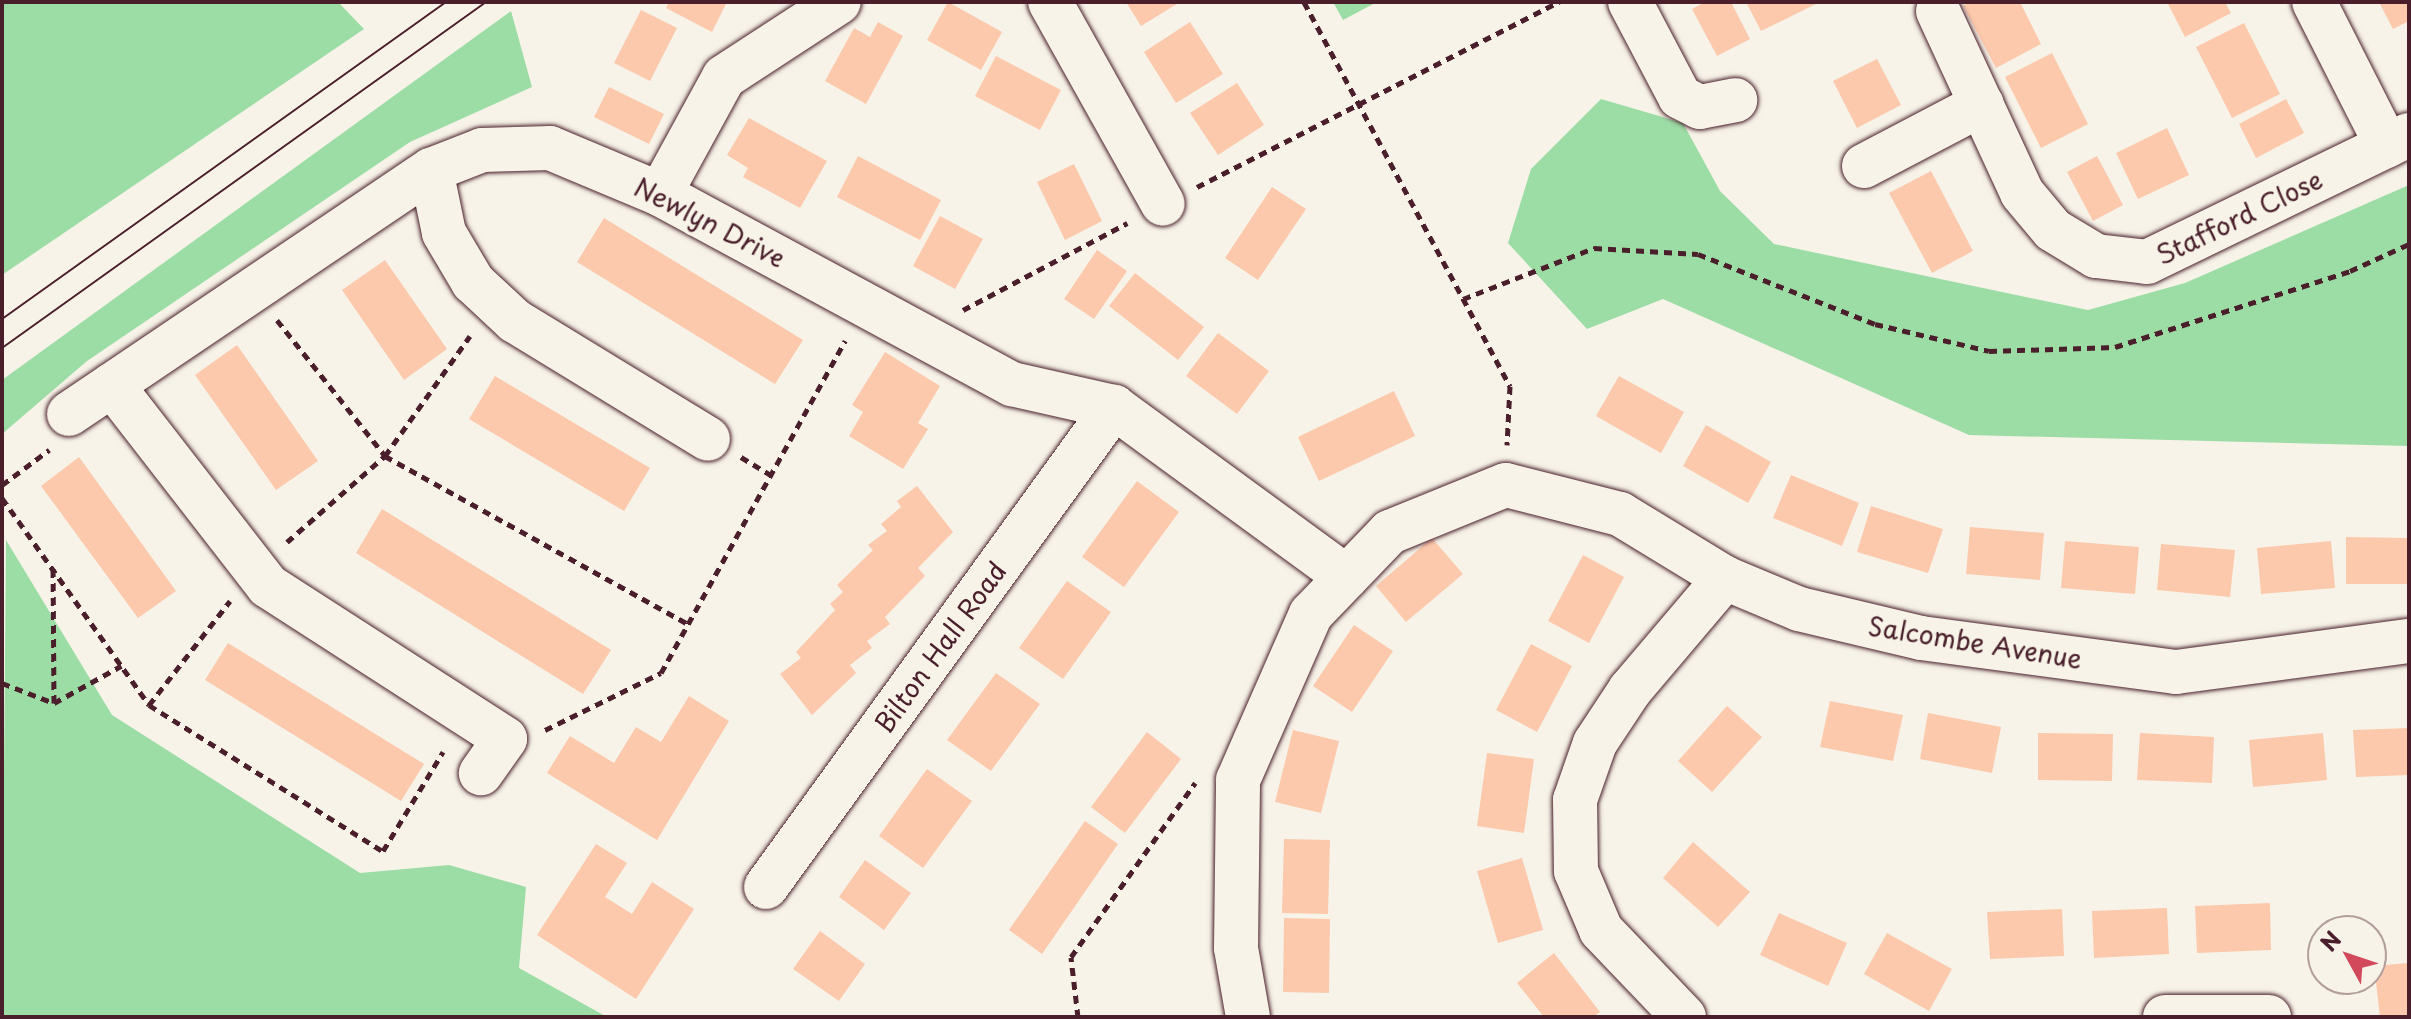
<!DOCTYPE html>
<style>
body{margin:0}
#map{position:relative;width:2411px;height:1019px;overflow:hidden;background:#f7f3e8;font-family:"Playpen Sans",sans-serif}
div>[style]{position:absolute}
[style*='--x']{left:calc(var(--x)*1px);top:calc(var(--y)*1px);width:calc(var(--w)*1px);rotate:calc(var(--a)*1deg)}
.green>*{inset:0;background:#9cdca5}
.building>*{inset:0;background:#fcc9ac}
.path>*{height:5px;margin-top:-2.5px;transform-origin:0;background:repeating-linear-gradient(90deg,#4a1f2b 0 8px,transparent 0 14px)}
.roads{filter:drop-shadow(0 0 2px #4a1f2b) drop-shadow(0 0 2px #4a1f2b)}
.minor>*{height:44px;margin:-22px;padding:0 22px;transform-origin:22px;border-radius:22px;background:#f7f3e8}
.tram>*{height:2px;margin:-1px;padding:0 1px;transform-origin:1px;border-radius:1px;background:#4a1f2b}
span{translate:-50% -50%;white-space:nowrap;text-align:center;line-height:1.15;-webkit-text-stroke:7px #f7f3e8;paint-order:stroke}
.street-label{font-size:26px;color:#4a1f2b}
.frame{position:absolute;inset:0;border:4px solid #4a1f2b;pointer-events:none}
.north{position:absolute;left:2307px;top:915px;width:80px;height:80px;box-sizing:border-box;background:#f7f3e8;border:2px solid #b29e9c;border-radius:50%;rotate:310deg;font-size:22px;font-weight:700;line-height:32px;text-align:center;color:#4a1f2b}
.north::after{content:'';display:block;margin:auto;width:28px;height:36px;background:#d1495b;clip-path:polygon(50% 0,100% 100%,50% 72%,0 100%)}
</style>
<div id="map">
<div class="green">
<div style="clip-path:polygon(2px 2px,338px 2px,364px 29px,2px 275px)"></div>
<div style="clip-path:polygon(1333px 2px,1377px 2px,1343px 20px)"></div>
<div style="clip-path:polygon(511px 11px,532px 87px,410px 142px,87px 361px,2px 434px,2px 380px)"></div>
<div style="clip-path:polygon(1601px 99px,1683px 123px,1720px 191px,1774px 244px,2088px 310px,2185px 283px,2409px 185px,2409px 446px,1969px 435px,1663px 299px,1587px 329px,1508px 243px,1531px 169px)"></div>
<div style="clip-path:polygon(6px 540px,112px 715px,360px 873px,449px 865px,526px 887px,519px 968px,607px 1017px,2px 1017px)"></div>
</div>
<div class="building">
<div style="clip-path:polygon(669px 2px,727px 2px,712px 32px,666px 8px)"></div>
<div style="clip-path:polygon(948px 2px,1002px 32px,981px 70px,927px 40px)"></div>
<div style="clip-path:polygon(1126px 2px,1180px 2px,1141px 26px)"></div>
<div style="clip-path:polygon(1705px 2px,1731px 2px,1750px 39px,1717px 56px,1692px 9px)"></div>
<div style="clip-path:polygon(1746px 2px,1820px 2px,1761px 31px)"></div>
<div style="clip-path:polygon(1970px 2px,2020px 2px,2041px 44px,1996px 68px,1963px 6px)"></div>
<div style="clip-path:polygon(2167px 2px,2225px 2px,2231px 13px,2185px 37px)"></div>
<div style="clip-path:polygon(2379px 2px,2409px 2px,2409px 21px,2393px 29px)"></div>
<div style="clip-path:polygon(641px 10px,677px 28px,650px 81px,614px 63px)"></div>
<div style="clip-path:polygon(878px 22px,903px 36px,866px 104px,825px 81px,854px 28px,870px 37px)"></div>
<div style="clip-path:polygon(1190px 22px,1223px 74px,1176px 103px,1144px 52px)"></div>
<div style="clip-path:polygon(2244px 23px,2280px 94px,2232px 118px,2196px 47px)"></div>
<div style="clip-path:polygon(2052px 53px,2088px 124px,2041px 148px,2005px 77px)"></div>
<div style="clip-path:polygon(996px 56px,1061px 90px,1040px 130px,975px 96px)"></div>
<div style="clip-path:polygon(1877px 59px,1901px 105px,1857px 128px,1833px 81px)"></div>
<div style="clip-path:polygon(1237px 83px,1264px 125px,1218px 155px,1190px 113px)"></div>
<div style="clip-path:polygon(609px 87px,664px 114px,649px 144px,594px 117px)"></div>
<div style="clip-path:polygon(2286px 99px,2304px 133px,2256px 158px,2239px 124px)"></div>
<div style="clip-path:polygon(749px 118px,827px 161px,800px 208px,743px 177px,748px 168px,727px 155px)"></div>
<div style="clip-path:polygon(2167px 128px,2189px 175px,2138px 199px,2116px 153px)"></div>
<div style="clip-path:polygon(858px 156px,941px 200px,920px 240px,837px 197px)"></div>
<div style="clip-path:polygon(2097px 156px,2123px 205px,2093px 221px,2067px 172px)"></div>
<div style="clip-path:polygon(1074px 164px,1102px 221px,1065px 240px,1037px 182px)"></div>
<div style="clip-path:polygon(1931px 171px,1973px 251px,1932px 273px,1889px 193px)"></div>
<div style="clip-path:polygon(1272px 187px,1306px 209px,1258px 280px,1225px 258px)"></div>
<div style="clip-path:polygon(940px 216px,983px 239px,955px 289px,913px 266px)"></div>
<div style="clip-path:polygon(604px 218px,803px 340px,775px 384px,577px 262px)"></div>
<div style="clip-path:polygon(1097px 250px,1127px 271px,1094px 319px,1064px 299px)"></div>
<div style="clip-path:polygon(385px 260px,447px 349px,404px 380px,342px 290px)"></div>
<div style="clip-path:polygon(1135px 273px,1204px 327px,1178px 360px,1109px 306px)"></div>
<div style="clip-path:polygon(1218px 333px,1269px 371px,1237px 414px,1186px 376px)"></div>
<div style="clip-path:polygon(237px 345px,318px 461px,276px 490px,195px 375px)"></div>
<div style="clip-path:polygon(885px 352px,940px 386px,918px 423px,928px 429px,903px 469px,849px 436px,863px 412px,852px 405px)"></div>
<div style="clip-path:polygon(495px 376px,650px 468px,624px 511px,469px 419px)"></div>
<div style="clip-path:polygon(1619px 376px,1684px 412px,1661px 453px,1596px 416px)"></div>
<div style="clip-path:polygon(1394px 391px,1415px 436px,1319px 481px,1298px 437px)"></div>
<div style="clip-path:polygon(1706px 425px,1771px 462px,1748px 503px,1683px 466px)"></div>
<div style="clip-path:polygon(79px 457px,176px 591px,138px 618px,41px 486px)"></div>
<div style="clip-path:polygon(1791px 475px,1859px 503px,1842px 546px,1773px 518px)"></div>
<div style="clip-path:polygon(1137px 481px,1179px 512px,1124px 587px,1082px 557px)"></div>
<div style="clip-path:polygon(917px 486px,953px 532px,918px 568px,925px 576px,885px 617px,890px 624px,867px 641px,872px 648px,850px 665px,856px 673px,812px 715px,780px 674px,801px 658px,796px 652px,835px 610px,830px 604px,843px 592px,837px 585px,873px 550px,868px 545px,887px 531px,881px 524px,901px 507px,897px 501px)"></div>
<div style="clip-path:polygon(1871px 506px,1943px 529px,1928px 573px,1857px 552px)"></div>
<div style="clip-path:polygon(382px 509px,611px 650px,583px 694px,356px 553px)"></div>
<div style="clip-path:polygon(1970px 527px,2044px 533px,2040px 580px,1966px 574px)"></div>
<div style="clip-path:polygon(2346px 537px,2409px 538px,2409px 584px,2346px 584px)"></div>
<div style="clip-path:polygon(1432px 538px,1463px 574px,1406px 622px,1376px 586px)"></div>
<div style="clip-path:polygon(2065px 541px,2139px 547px,2135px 594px,2061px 588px)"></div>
<div style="clip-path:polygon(2331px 541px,2335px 588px,2261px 594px,2257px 548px)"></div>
<div style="clip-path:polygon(2161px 544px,2235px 550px,2230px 597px,2157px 590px)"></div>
<div style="clip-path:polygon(1583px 555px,1624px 577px,1589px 643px,1548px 621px)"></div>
<div style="clip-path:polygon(1067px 581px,1111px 612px,1063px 679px,1019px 648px)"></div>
<div style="clip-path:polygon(1354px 625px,1393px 651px,1352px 712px,1313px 686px)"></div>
<div style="clip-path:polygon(228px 643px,424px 764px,401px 801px,205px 680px)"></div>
<div style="clip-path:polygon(1531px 644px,1572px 666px,1537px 732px,1496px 710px)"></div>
<div style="clip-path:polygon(996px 673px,1040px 704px,991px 771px,947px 740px)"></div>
<div style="clip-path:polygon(689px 696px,729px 721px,657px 840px,547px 773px,570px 736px,614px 763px,636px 727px,661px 742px)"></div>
<div style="clip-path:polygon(1830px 701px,1903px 715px,1893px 761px,1820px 747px)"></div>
<div style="clip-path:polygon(1727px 706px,1762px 737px,1712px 792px,1678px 761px)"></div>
<div style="clip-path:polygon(1928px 713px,2001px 727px,1992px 773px,1920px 759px)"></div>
<div style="clip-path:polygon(2409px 728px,2409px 775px,2356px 777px,2353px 730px)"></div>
<div style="clip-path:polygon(1293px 730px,1339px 741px,1321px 813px,1275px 802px)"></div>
<div style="clip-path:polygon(1147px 732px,1181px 759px,1125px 833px,1091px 807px)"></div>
<div style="clip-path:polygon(2038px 733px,2113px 734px,2112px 781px,2038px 780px)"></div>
<div style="clip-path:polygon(2140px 733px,2214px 737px,2212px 783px,2137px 780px)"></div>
<div style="clip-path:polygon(2323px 733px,2327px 780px,2253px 787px,2249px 740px)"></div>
<div style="clip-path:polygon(1487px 753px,1534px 759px,1524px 833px,1477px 826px)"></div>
<div style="clip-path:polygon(927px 769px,972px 801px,923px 868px,879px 836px)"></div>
<div style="clip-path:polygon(1085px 821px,1118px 844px,1042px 954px,1009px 930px)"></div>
<div style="clip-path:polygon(1284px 839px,1330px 840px,1328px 914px,1282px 913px)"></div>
<div style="clip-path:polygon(1693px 842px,1750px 892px,1718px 927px,1663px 878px)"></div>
<div style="clip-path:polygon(596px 844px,627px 863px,605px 897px,632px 914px,652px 882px,694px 909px,636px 999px,537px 935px)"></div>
<div style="clip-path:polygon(1522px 858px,1543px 930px,1498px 943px,1477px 871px)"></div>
<div style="clip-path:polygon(865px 860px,911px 893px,884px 930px,839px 897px)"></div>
<div style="clip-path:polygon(2270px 903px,2271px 950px,2197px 953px,2195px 906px)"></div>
<div style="clip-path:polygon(2167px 908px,2169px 954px,2094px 958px,2092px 911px)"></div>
<div style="clip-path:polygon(2062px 909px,2064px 956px,1990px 959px,1987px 912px)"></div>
<div style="clip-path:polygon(1779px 913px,1847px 943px,1828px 986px,1760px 955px)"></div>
<div style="clip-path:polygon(1284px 918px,1330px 919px,1329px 993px,1283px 992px)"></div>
<div style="clip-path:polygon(820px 931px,865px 964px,839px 1001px,793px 969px)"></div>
<div style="clip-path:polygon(1887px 933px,1952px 969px,1929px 1011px,1864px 974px)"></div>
<div style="clip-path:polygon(1554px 953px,1600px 1012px,1593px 1017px,1544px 1017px,1517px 983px)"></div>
<div style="clip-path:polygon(2409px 963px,2409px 1017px,2380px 1017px,2374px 966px)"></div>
</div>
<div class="path">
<div style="--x:1304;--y:2;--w:436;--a:61.8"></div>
<div style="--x:1510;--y:386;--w:59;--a:92.9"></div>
<div style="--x:1197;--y:187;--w:407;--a:-27.1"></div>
<div style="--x:1463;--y:299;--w:141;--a:-21.3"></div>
<div style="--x:1594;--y:248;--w:104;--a:3.3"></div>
<div style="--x:1698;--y:254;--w:190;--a:21.6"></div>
<div style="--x:1875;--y:324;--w:117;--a:13.3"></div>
<div style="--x:1989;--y:351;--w:126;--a:-1.8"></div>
<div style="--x:2115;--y:347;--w:247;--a:-17.9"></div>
<div style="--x:2350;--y:271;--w:65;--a:-24.6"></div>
<div style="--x:963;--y:310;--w:186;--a:-27.9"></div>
<div style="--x:277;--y:320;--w:174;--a:51.5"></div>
<div style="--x:385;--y:456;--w:346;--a:29"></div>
<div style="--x:741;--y:457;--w:35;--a:31"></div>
<div style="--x:2;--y:485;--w:59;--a:-36.7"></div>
<div style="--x:2;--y:498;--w:254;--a:54.6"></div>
<div style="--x:149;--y:705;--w:276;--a:32"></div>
<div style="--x:383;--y:851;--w:116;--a:-58.8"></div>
<div style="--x:287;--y:542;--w:130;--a:-41.3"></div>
<div style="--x:385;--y:456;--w:147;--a:-54.7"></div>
<div style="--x:2;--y:683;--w:56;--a:21"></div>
<div style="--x:54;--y:703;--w:136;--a:-90.4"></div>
<div style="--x:54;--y:703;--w:77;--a:-28.9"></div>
<div style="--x:149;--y:705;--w:132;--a:-52.1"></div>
<div style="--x:545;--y:730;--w:129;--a:-26.2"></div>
<div style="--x:661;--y:673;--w:380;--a:-61"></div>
<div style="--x:1078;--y:1017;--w:60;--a:-96.7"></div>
<div style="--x:1071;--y:957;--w:214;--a:-54.5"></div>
</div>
<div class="roads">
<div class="minor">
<div style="--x:1050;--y:2;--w:231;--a:60.8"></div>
<div style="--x:1630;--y:2;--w:107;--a:62.2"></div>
<div style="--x:1680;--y:97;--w:22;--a:27"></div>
<div style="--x:1700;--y:107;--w:36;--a:-11"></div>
<div style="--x:2314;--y:2;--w:161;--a:63.1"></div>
<div style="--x:1938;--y:11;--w:200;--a:65.2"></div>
<div style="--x:2022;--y:193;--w:48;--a:50"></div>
<div style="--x:2053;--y:230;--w:50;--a:31.2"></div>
<div style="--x:2096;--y:256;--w:51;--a:6.7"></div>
<div style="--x:2147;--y:262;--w:291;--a:-25.9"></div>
<div style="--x:1864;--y:166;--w:133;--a:-27.7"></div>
<div style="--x:431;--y:170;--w:64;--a:78.3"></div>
<div style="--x:444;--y:233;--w:57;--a:59.4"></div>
<div style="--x:473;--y:282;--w:57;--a:42.9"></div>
<div style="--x:515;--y:321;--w:226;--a:31.4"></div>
<div style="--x:660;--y:194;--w:133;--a:-61.3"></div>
<div style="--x:724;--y:77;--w:137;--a:-33.1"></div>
<div style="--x:112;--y:385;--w:254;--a:52.2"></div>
<div style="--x:268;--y:586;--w:282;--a:32.8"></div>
<div style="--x:505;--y:739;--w:42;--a:125.2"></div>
<div style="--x:69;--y:414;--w:437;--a:-34"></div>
<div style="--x:431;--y:170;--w:55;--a:-21.4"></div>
<div style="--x:482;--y:150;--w:68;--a:-1.7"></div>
<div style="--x:550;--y:148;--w:119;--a:22.7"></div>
<div style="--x:660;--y:194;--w:400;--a:28.4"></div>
<div style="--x:1012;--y:384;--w:105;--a:12.7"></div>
<div style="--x:1114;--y:407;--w:288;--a:36.2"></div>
<div style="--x:766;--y:887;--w:593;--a:-54.06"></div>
<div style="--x:1248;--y:1017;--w:70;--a:-99.9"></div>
<div style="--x:1236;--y:948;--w:168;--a:-89.3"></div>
<div style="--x:1238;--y:780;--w:181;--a:-66.3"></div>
<div style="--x:1311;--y:614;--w:114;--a:-46.1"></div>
<div style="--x:1390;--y:532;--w:125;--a:-22.1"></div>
<div style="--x:1506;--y:485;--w:118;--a:14.3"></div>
<div style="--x:1620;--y:514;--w:123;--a:31.4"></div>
<div style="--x:1725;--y:578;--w:80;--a:22.7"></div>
<div style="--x:1799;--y:609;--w:125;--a:13.4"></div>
<div style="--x:1921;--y:638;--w:257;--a:7.6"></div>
<div style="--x:2176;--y:672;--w:235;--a:-7.6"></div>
<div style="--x:1684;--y:1017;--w:120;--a:-133.7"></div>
<div style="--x:1601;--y:930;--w:64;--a:-113"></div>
<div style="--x:1576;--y:871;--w:71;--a:-90.8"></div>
<div style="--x:1575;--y:800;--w:60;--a:-70.7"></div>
<div style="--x:1595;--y:743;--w:64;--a:-56.6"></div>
<div style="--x:1630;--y:690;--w:147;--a:-49.7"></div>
<div style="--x:2165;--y:1017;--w:104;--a:0"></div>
</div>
</div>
<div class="tram">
<div style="--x:2;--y:319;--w:546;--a:-35.53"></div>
<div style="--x:2;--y:348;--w:595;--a:-35.56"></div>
</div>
<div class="street-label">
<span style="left:2239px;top:217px;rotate:-26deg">Stafford Close</span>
<span style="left:710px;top:222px;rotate:27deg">Newlyn Drive</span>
<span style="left:1975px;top:642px;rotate:9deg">Salcombe Avenue</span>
<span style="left:940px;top:647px;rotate:-54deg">Bilton Hall Road</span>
</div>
<div class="frame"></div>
<div class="north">N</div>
</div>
